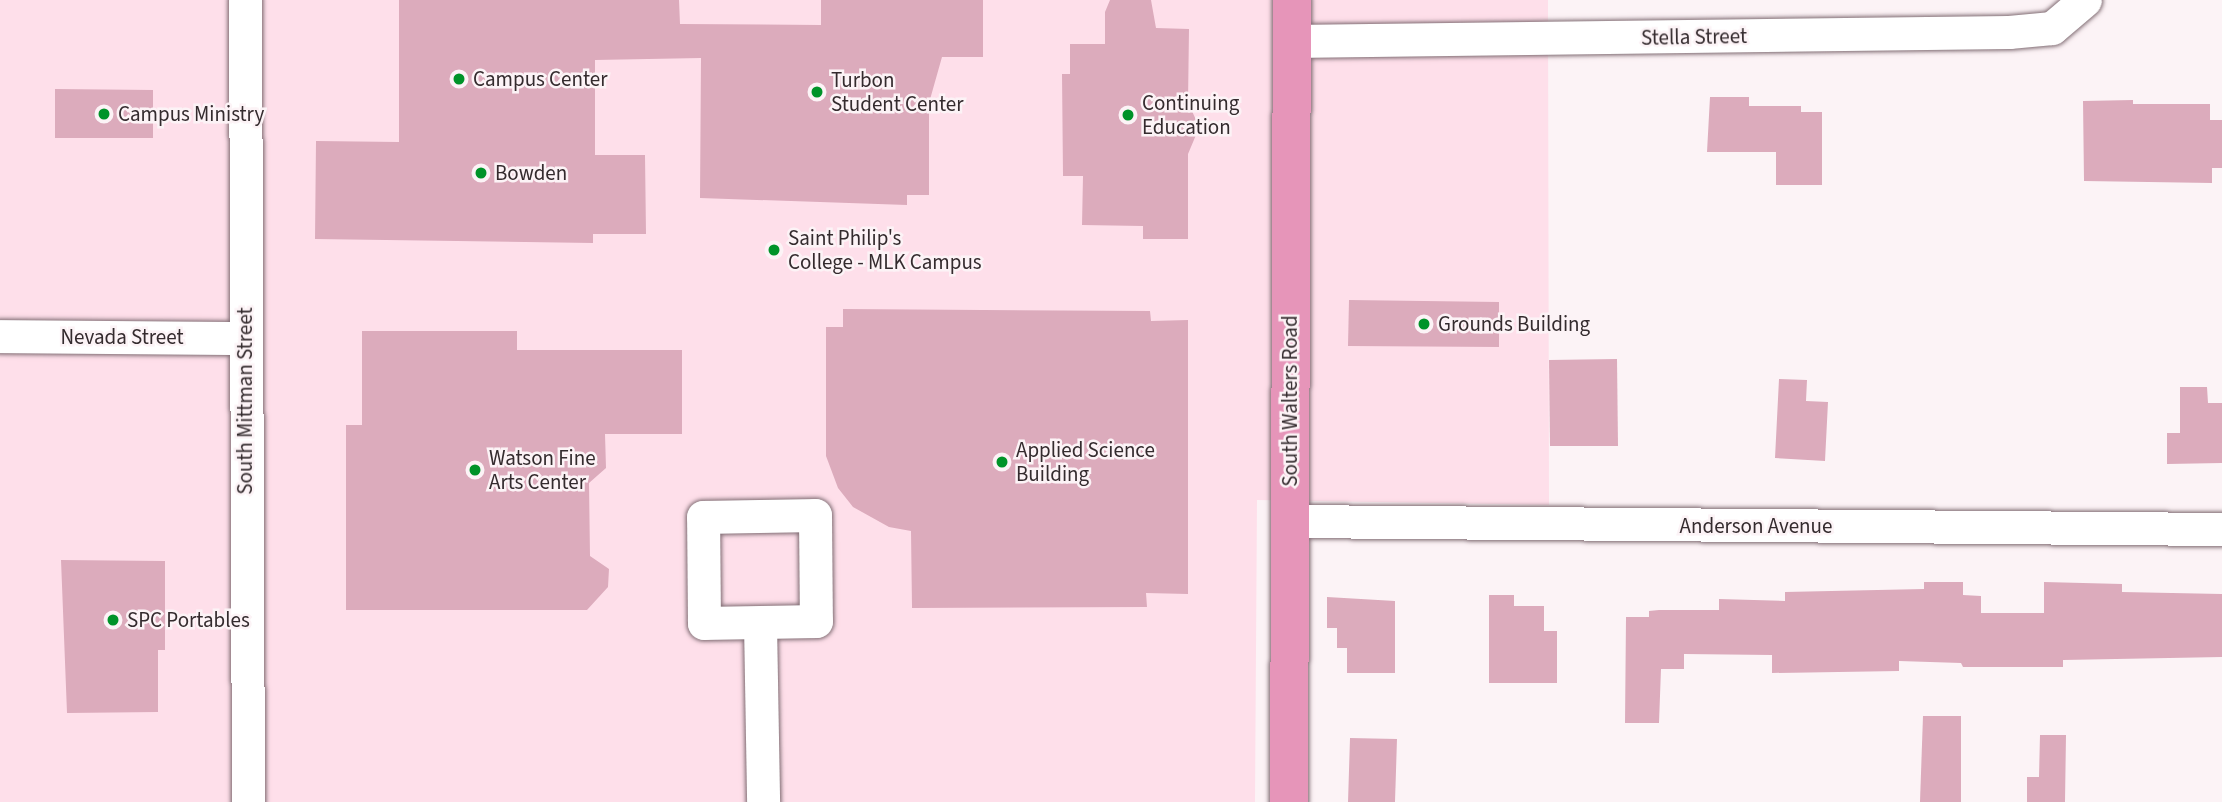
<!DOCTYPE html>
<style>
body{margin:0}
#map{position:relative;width:2222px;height:802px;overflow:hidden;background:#fcf3f6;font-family:"Source Sans 3",sans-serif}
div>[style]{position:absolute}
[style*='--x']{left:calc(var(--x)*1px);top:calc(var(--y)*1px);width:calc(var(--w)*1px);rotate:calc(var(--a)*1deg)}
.built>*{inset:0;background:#fedfea}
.building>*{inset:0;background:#dcabbc}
.roads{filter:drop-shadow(0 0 2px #826e75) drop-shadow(0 0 2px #826e75)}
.minor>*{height:33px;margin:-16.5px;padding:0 16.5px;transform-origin:16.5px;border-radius:16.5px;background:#fff}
.major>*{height:38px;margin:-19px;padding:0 19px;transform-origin:19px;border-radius:19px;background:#e695b9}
.dots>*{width:19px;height:19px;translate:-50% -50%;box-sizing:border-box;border:4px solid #fcf3f6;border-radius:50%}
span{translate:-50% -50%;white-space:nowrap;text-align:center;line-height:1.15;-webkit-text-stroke:5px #fcf3f6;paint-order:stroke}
.street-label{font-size:21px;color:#342b2e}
.poi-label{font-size:21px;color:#342b2e}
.left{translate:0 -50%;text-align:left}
</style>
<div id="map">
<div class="built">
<div style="clip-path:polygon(0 0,1548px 0,1549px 505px,1257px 500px,1255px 802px,0 802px)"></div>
</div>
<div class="building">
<div style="clip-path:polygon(399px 0,679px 0,680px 24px,821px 25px,821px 0,983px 0,983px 57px,942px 57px,929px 103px,929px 195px,907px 195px,907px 205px,700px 198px,701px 58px,595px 60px,595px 155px,645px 155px,646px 234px,593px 234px,593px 243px,315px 239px,316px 141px,399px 142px)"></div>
<div style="clip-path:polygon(1110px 0,1151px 0,1156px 28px,1189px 29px,1188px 102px,1196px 120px,1196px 135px,1188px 154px,1188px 239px,1143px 239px,1143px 226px,1082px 225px,1083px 176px,1063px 176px,1062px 74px,1070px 74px,1070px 44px,1105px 44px,1105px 12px)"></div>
<div style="clip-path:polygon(55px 89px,153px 90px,153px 138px,55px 138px)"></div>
<div style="clip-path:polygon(1710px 97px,1749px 97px,1749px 106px,1801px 106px,1801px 112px,1822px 112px,1822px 185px,1776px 185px,1776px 152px,1707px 152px)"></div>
<div style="clip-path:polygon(2133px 100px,2133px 104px,2210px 104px,2210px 120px,2222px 120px,2222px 168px,2212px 168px,2212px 183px,2084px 181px,2083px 101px)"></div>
<div style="clip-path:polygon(1349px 300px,1499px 302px,1499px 347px,1348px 346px)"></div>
<div style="clip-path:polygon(843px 309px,1150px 311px,1151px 321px,1188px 320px,1188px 594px,1146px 593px,1147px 607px,912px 608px,911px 531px,889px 527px,853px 507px,838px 488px,826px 456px,826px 327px,843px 327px)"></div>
<div style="clip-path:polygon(362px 331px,517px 331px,517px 350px,682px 350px,682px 434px,605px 434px,606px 468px,589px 483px,590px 556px,609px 569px,608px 587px,587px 610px,346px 610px,346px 425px,362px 425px)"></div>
<div style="clip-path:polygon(1617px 359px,1618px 446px,1550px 446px,1549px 360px)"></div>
<div style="clip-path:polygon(1779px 379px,1807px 380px,1806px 401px,1828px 402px,1825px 461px,1775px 458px)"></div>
<div style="clip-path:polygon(2180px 387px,2207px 387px,2208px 403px,2222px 403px,2222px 463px,2167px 464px,2167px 433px,2180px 433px)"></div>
<div style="clip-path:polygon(61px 560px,165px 561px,165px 650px,158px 650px,158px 712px,67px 713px)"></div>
<div style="clip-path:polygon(1924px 582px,1963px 582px,1963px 595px,1981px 596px,1981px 613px,2044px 613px,2044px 582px,2122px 584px,2122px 592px,2222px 594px,2222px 657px,2063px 660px,2063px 667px,1963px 667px,1961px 663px,1899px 661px,1899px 671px,1772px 673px,1772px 655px,1684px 654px,1684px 669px,1661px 669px,1659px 723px,1625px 723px,1626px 617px,1649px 617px,1649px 611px,1659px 610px,1719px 610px,1719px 599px,1785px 601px,1785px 592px,1924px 589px)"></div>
<div style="clip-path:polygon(1489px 595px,1514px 595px,1514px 606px,1544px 606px,1544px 631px,1557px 631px,1557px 683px,1489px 683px)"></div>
<div style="clip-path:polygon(1327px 597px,1395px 601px,1395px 673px,1347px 673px,1347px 648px,1337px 648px,1337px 628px,1327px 628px)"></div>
<div style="clip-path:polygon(1923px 716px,1961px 716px,1961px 802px,1920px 802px)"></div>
<div style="clip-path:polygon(2040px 735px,2066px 735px,2065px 802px,2027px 802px,2027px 777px,2039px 777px)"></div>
<div style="clip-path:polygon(1350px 738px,1397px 739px,1395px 802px,1348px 802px)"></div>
</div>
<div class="roads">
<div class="minor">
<div style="--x:245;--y:0;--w:802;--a:89.79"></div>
<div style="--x:1291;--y:41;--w:718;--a:-0.72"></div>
<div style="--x:2009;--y:32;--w:43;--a:-5.3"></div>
<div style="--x:2052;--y:28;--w:43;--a:-40.3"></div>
<div style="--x:0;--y:336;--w:244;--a:0.5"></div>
<div style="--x:815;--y:515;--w:106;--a:89.5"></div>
<div style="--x:816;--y:621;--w:112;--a:179"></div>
<div style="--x:704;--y:623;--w:106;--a:-90.5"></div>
<div style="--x:703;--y:517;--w:112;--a:-1"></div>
<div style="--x:1290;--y:521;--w:932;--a:0.49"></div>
<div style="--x:760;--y:623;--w:179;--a:89"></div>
</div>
<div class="major">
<div style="--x:1289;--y:802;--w:802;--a:-89.79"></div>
</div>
</div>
<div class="dots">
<div style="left:459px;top:79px;background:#009329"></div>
<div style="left:817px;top:92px;background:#009329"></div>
<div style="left:104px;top:114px;background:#009329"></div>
<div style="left:1128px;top:115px;background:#009329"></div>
<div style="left:481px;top:173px;background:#009329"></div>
<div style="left:774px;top:250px;background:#009329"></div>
<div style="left:1424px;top:324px;background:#009329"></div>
<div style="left:1002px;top:462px;background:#009329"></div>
<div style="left:475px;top:470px;background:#009329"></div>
<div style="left:113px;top:620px;background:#009329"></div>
</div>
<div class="street-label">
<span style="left:1694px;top:37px;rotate:-1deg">Stella Street</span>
<span style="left:122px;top:337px">Nevada Street</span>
<span style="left:245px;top:401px;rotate:-90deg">South Mittman Street</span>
<span style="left:1290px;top:401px;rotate:-90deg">South Walters Road</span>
<span style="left:1756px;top:526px">Anderson Avenue</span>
</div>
<div class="poi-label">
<span class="left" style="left:473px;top:79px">Campus Center</span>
<span class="left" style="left:831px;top:92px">Turbon<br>Student Center</span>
<span class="left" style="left:1142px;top:115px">Continuing<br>Education</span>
<span class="left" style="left:118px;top:114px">Campus Ministry</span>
<span class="left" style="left:495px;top:173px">Bowden</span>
<span class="left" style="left:788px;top:250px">Saint Philip's<br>College - MLK Campus</span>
<span class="left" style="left:1438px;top:324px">Grounds Building</span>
<span class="left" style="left:1016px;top:462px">Applied Science<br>Building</span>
<span class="left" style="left:489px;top:470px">Watson Fine<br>Arts Center</span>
<span class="left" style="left:127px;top:620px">SPC Portables</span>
</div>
</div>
